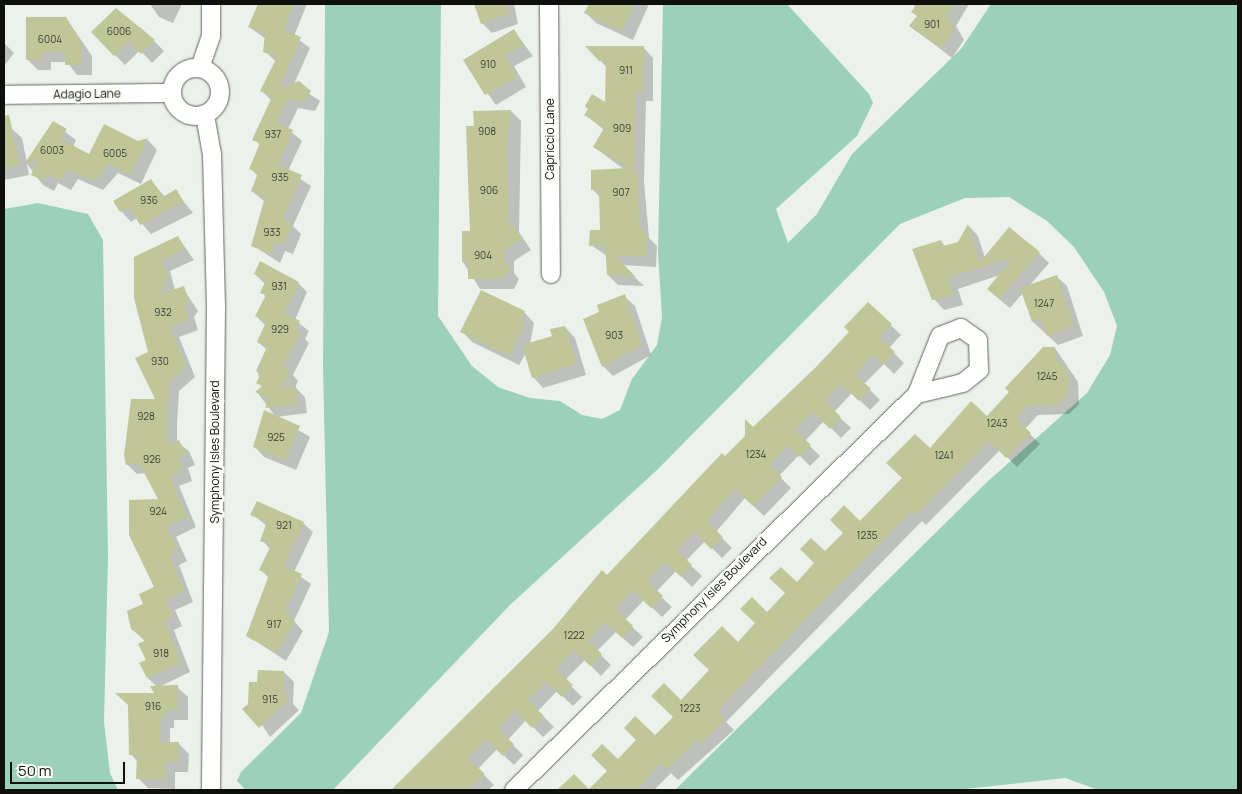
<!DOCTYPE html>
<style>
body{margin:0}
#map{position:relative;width:1242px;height:794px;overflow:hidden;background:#edf1eb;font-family:Manrope,sans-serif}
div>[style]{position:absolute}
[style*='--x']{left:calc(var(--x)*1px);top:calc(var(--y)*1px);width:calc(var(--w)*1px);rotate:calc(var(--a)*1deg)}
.water>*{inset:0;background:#9bd1bb}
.shadow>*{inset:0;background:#0003}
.building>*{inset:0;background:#c0c698}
.roads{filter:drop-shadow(0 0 1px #626560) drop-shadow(0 0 1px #626560)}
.street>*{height:18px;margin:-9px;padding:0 9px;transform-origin:9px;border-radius:9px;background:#fff}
.street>.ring{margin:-9px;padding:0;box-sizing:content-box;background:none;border:18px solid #fff;border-radius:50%}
span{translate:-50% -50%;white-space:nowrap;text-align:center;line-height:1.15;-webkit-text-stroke:5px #fbfef8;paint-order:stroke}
.number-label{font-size:10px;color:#3b3e30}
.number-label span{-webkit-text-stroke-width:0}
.street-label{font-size:12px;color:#0f100e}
.frame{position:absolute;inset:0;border:5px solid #0f100e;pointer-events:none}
.scale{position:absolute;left:10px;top:762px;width:115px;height:22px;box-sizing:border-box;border:2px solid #0f100e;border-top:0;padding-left:6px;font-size:15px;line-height:18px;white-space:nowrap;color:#0f100e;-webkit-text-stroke:4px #fbfef8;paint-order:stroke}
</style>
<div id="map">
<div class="water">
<div style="clip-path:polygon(325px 4px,441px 4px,438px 316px,472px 366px,498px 387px,530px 398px,560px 401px,582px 415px,602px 419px,620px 410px,632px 379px,657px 345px,662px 317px,658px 253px,663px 4px,787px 4px,869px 94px,873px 103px,857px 136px,776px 209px,788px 243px,817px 214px,852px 154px,961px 49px,991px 4px,1238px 4px,1238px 790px,1099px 790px,1065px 778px,956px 790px,675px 790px,987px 482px,1087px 393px,1110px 355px,1117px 326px,1104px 292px,1074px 247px,1047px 221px,1009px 197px,965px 198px,900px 224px,657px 470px,510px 605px,333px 790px,246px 790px,237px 781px,241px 772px,301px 713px,329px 632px,323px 368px)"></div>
<div style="clip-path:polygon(38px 203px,88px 214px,103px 240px,108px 557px,104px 722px,110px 773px,118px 790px,4px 790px,4px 209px)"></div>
</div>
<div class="shadow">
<div style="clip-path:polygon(150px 4px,149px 4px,182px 4px,173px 23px,159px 17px)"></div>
<div style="clip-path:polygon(259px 4px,307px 4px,294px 36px,310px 48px,294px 84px,320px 101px,315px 111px,298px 108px,288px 129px,302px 141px,288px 171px,311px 186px,293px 226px,301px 234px,293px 254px,285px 251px,280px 263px,252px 245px,265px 202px,252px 191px,258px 176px,251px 169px,261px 146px,254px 139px,272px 101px,262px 91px,276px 62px,265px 51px,266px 39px,249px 27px)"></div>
<div style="clip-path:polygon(475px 4px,514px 4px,518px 24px,492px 33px,482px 23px)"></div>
<div style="clip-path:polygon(589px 4px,649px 4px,633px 40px,596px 23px,586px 13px)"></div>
<div style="clip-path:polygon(915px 4px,969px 4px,956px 26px,964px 40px,952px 58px,911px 26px,918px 17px,913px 12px)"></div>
<div style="clip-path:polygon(66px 18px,92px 56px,92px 75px,77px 75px,67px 62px,51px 62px,51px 70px,38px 70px,28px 60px)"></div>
<div style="clip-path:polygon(140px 27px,164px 51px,152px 63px,140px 50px,125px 65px,93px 32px,138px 33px)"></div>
<div style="clip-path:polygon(514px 31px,533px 56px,514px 66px,526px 87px,496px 105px,464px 60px)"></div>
<div style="clip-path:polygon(4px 43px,14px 53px,4px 66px)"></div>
<div style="clip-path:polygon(643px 47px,653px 58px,653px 101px,646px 101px,644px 182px,649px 238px,657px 246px,656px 267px,622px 265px,644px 286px,618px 285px,608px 275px,607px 256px,591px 245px,601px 231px,600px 197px,592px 189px,625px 170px,594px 147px,604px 130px,586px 115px,606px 105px,607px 68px,600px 60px)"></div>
<div style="clip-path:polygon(511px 111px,521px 121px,519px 232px,531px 250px,514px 261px,514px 273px,519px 279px,514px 289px,480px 289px,463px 262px,471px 232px,475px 127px)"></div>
<div style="clip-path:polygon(53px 123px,76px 140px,73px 147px,90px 156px,148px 140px,157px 150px,141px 184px,118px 173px,103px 190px,78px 179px,71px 190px,58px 183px,54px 191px,43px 185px,27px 164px,29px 175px,4px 180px,4px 129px,11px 128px,22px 138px,27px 163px)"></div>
<div style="clip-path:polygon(150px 180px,165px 197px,175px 191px,193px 213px,151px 234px,137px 218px,131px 222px,121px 211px)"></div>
<div style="clip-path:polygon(969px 226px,978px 236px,985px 258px,1009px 229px,1039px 253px,1049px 263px,1030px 285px,1056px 276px,1067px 286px,1083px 336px,1058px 345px,1033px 322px,1023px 293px,1010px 308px,999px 299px,1000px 275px,958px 289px,963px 305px,944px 310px,934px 299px,941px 241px,946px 247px,959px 243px)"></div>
<div style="clip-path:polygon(178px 237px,194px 260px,170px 271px,175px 290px,183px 288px,198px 311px,194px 317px,198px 330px,179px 337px,195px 377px,179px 391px,177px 425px,177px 442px,189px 451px,195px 465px,188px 468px,192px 481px,179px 486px,196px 527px,176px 537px,187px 561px,179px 565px,193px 602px,175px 610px,182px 626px,174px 630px,190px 672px,159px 687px,177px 687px,188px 697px,188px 720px,174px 720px,174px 728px,170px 728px,170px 743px,178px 743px,189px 754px,188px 772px,175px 772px,175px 789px,148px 788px,138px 778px,138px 762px,131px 754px,157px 687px,148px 678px,146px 642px,132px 629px,156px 588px,160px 500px,146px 473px,137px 474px,127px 464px,157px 400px,136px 258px)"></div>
<div style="clip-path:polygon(255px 274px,298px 283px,307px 292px,295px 320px,309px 331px,305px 339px,309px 343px,293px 375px,298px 381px,295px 387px,305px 397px,307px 413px,276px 417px,310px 437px,296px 470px,264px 457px,254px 446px,275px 416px,257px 392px,262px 388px,257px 370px,267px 350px,258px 342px,266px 326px,256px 316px,266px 297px,262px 292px,265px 284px)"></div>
<div style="clip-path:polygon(624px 296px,635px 306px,651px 355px,613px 376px,603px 366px,601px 313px)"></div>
<div style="clip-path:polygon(868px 303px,901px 335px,889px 348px,904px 363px,894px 374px,884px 364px,864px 384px,880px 400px,870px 410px,852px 393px,834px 412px,851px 428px,841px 438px,824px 421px,805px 441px,820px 456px,810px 466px,799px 455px,779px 476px,791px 488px,764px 516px,745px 498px,716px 532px,732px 548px,722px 558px,705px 541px,686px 561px,702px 576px,692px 587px,676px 571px,656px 592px,672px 607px,662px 617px,644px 600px,625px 620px,643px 637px,633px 647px,616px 632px,597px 651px,611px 665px,601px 676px,585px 660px,565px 680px,582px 697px,573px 706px,557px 691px,538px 711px,554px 727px,543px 737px,526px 720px,508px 740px,523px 755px,514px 765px,497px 749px,478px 769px,494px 785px,488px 790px,392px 790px,816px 368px,851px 332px)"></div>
<div style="clip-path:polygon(524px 312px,534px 323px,530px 344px,554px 337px,565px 327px,575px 338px,586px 375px,543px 388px,533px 377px,526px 353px,519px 365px,472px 342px,462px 331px)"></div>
<div style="clip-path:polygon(1055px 348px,1078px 382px,1079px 404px,1069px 414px,1038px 415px,1025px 429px,1040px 444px,1017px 467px,1000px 450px,926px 525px,922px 521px,726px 722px,734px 730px,678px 780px,671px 773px,654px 790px,589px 790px,618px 761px,655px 737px,675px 717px,681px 702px,930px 450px,987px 418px)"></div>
<div style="clip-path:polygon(252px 514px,303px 523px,313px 532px,294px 572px,311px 584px,294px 621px,303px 631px,286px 661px,247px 635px,269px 578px,261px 570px,270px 549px,262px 540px,267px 526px)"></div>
<div style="clip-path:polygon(284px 672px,294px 682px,293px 704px,299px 710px,270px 737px,249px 705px,258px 683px)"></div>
</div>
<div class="building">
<div style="clip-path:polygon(258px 4px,294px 4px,284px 30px,301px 37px,279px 89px,299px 81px,311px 91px,305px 102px,288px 99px,277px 123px,293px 130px,278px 165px,302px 175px,283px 219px,293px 224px,283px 245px,275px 242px,270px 254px,251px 246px,265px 197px,251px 191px,258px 173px,249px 169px,260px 143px,252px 140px,272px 97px,260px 91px,277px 57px,263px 52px,265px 34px,248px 27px)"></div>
<div style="clip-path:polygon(474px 4px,505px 4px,509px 14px,481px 24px)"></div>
<div style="clip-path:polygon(589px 4px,634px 4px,622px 31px,584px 13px)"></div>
<div style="clip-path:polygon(918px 4px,955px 4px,947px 15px,955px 29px,941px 49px,909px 26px,917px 16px,911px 12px)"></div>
<div style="clip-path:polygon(116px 8px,155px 40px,141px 54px,129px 41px,114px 56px,91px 32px)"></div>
<div style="clip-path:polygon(26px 17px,66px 17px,82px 45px,82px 65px,65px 65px,65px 52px,42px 52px,42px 60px,26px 60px)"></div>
<div style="clip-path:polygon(514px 29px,524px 45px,505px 56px,517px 77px,485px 95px,463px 60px)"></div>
<div style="clip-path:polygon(585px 46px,644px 46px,643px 92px,636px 92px,634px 174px,638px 174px,640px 226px,647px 235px,646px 257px,614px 255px,636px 277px,607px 275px,605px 246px,589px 246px,590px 230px,600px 230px,599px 190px,591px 190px,591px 170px,628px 168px,593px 147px,604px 128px,584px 115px,588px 109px,585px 106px,592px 94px,605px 102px,606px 61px,599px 61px)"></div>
<div style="clip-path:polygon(511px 110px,507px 138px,509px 226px,513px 224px,522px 239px,504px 251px,504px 262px,510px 268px,504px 279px,468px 279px,468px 262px,462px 262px,462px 231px,470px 231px,466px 126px,474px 126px,473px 111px)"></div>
<div style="clip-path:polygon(9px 115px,20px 165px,4px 168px,4px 116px)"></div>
<div style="clip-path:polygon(53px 121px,67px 129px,61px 139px,89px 154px,104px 124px,138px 141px,148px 138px,131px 175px,107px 163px,102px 175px,92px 181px,67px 169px,61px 181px,48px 174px,44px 181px,31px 175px,38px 161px,25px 163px)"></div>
<div style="clip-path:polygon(151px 179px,163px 197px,176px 189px,184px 202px,140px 225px,129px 207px,120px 212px,113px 201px)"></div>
<div style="clip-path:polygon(968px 224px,980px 262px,1009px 227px,1040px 252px,999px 299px,987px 289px,1013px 258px,959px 274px,949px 279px,954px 295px,932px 300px,912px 249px,941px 240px,943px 246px,958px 242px)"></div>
<div style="clip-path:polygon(178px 236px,185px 249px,161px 261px,168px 274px,161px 294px,184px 286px,189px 301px,185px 306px,189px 320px,170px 327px,186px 366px,170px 381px,167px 414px,168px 445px,179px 440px,186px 454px,179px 458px,182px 471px,170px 476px,187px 516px,167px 527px,178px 550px,170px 555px,184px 592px,166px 600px,173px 616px,164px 620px,181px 662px,147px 678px,139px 663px,146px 660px,138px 644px,146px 640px,131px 629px,127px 611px,143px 604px,139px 594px,154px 587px,129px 535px,129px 500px,158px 499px,139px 463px,126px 465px,124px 456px,131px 399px,155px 399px,135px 358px,148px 352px,134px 298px,134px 257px)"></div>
<div style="clip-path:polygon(260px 261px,299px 282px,285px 313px,300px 321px,296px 330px,301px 333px,283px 367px,290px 370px,281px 388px,296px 386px,298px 404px,265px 408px,269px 398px,255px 392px,262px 386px,256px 383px,261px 373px,256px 371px,267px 347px,257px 342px,266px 322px,255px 316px,266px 295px,260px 293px,266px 280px,254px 274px)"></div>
<div style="clip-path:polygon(1057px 275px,1074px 326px,1047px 336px,1041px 319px,1032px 322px,1020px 288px)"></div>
<div style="clip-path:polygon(481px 290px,525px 311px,521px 320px,525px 323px,509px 356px,460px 332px)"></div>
<div style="clip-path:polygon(625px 294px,642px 345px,602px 367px,583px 319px,599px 312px,597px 305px)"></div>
<div style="clip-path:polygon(868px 302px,892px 324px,879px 337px,895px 352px,883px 364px,873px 355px,855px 374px,871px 389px,859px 401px,841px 384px,825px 401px,841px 417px,830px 429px,813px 412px,795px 430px,811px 445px,799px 457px,788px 446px,769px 465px,782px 477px,753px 506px,735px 489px,707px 521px,723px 537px,711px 549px,694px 532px,677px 550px,692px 565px,681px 577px,665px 562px,647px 581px,663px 596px,651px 608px,633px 591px,615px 609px,633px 626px,622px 638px,605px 622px,588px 641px,602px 654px,590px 666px,574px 650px,556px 669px,573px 685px,562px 697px,546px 682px,528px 700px,544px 716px,532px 728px,515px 711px,498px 729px,514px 744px,503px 756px,486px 740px,468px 758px,485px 774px,473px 785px,467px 790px,391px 790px,552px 630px,602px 570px,607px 575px,722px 453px,725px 456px,745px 436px,745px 419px,753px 427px,815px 368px,849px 332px,844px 327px)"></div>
<div style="clip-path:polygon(565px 326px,577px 364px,532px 378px,522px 345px,552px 336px,550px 329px)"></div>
<div style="clip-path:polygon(1043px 347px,1055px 347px,1055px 357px,1068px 371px,1069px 393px,1058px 405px,1027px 406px,1016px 419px,1031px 433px,1006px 458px,989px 441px,915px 516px,911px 512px,717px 711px,725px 719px,701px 744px,697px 740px,667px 770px,660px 763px,638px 790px,557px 790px,574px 774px,589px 789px,607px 771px,591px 755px,602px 744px,618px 759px,636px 740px,624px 728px,635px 716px,655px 735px,673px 717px,651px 696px,664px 683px,681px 700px,709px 670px,693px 655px,722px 626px,738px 642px,755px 623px,740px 609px,752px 597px,767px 612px,785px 593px,769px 578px,781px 567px,797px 582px,814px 563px,800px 549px,811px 538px,825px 551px,843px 533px,830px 520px,844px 505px,860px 521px,902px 478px,886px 463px,915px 434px,930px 448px,971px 401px,987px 416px,1009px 392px,1005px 388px)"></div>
<div style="clip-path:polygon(264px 410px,300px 426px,285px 461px,253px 447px)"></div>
<div style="clip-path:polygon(257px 501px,304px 522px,284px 566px,302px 574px,285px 611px,295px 621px,276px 653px,246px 636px,269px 575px,259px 570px,271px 545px,260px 541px,267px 522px,250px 515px)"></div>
<div style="clip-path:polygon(258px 670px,284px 671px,283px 692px,289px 699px,259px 728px,242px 709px,248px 704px,249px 682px,257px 682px)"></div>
<div style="clip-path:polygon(178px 685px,178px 710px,165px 710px,165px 718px,160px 718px,161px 742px,179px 742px,178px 762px,166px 762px,165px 780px,136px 779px,137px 755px,129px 755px,128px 705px,115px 693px,154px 693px,150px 686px)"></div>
</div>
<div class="roads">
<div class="street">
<div style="--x:549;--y:4;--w:270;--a:89.6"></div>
<div class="ring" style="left:172px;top:68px;width:30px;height:30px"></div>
<div style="--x:200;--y:68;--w:34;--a:-71"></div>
<div style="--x:211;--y:36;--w:32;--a:-90"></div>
<div style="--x:4;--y:95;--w:167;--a:-0.7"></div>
<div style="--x:205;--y:115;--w:40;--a:80"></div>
<div style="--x:212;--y:154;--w:153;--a:88.5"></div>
<div style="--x:216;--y:307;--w:483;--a:90.6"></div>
<div style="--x:514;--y:790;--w:565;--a:-44.5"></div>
<div style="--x:917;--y:394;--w:47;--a:-13.4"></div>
<div style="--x:963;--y:383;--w:21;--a:-39"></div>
<div style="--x:979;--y:370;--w:30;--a:-92"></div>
<div style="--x:978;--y:340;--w:21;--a:-145"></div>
<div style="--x:961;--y:328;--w:22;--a:159"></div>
<div style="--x:940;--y:336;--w:62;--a:111.6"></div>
</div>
</div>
<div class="number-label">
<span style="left:932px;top:25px">901</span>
<span style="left:119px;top:32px">6006</span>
<span style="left:50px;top:40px">6004</span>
<span style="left:488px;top:65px">910</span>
<span style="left:626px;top:71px">911</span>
<span style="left:622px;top:129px">909</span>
<span style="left:487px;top:132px">908</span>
<span style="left:273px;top:135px">937</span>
<span style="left:52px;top:151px">6003</span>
<span style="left:115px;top:154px">6005</span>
<span style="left:280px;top:178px">935</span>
<span style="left:489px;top:191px">906</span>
<span style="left:621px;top:193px">907</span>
<span style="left:149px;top:201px">936</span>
<span style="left:272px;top:233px">933</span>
<span style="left:483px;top:256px">904</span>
<span style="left:279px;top:287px">931</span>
<span style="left:1044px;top:304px">1247</span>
<span style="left:163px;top:313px">932</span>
<span style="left:280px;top:330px">929</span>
<span style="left:614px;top:336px">903</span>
<span style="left:160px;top:362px">930</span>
<span style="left:1047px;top:377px">1245</span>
<span style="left:146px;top:417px">928</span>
<span style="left:997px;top:424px">1243</span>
<span style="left:276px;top:438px">925</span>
<span style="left:756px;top:455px">1234</span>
<span style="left:944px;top:456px">1241</span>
<span style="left:152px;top:460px">926</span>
<span style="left:158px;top:512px">924</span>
<span style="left:284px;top:526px">921</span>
<span style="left:867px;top:536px">1235</span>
<span style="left:274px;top:625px">917</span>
<span style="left:574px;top:636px">1222</span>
<span style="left:161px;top:654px">918</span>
<span style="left:270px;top:700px">915</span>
<span style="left:153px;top:707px">916</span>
<span style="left:690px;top:709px">1223</span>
</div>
<div class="street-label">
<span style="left:87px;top:94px;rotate:-1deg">Adagio Lane</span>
<span style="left:550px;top:139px;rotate:-90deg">Capriccio Lane</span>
<span style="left:215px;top:452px;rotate:-90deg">Symphony Isles Boulevard</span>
<span style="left:714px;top:590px;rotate:-45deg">Symphony Isles Boulevard</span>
</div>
<div class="frame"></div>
<div class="scale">50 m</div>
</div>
